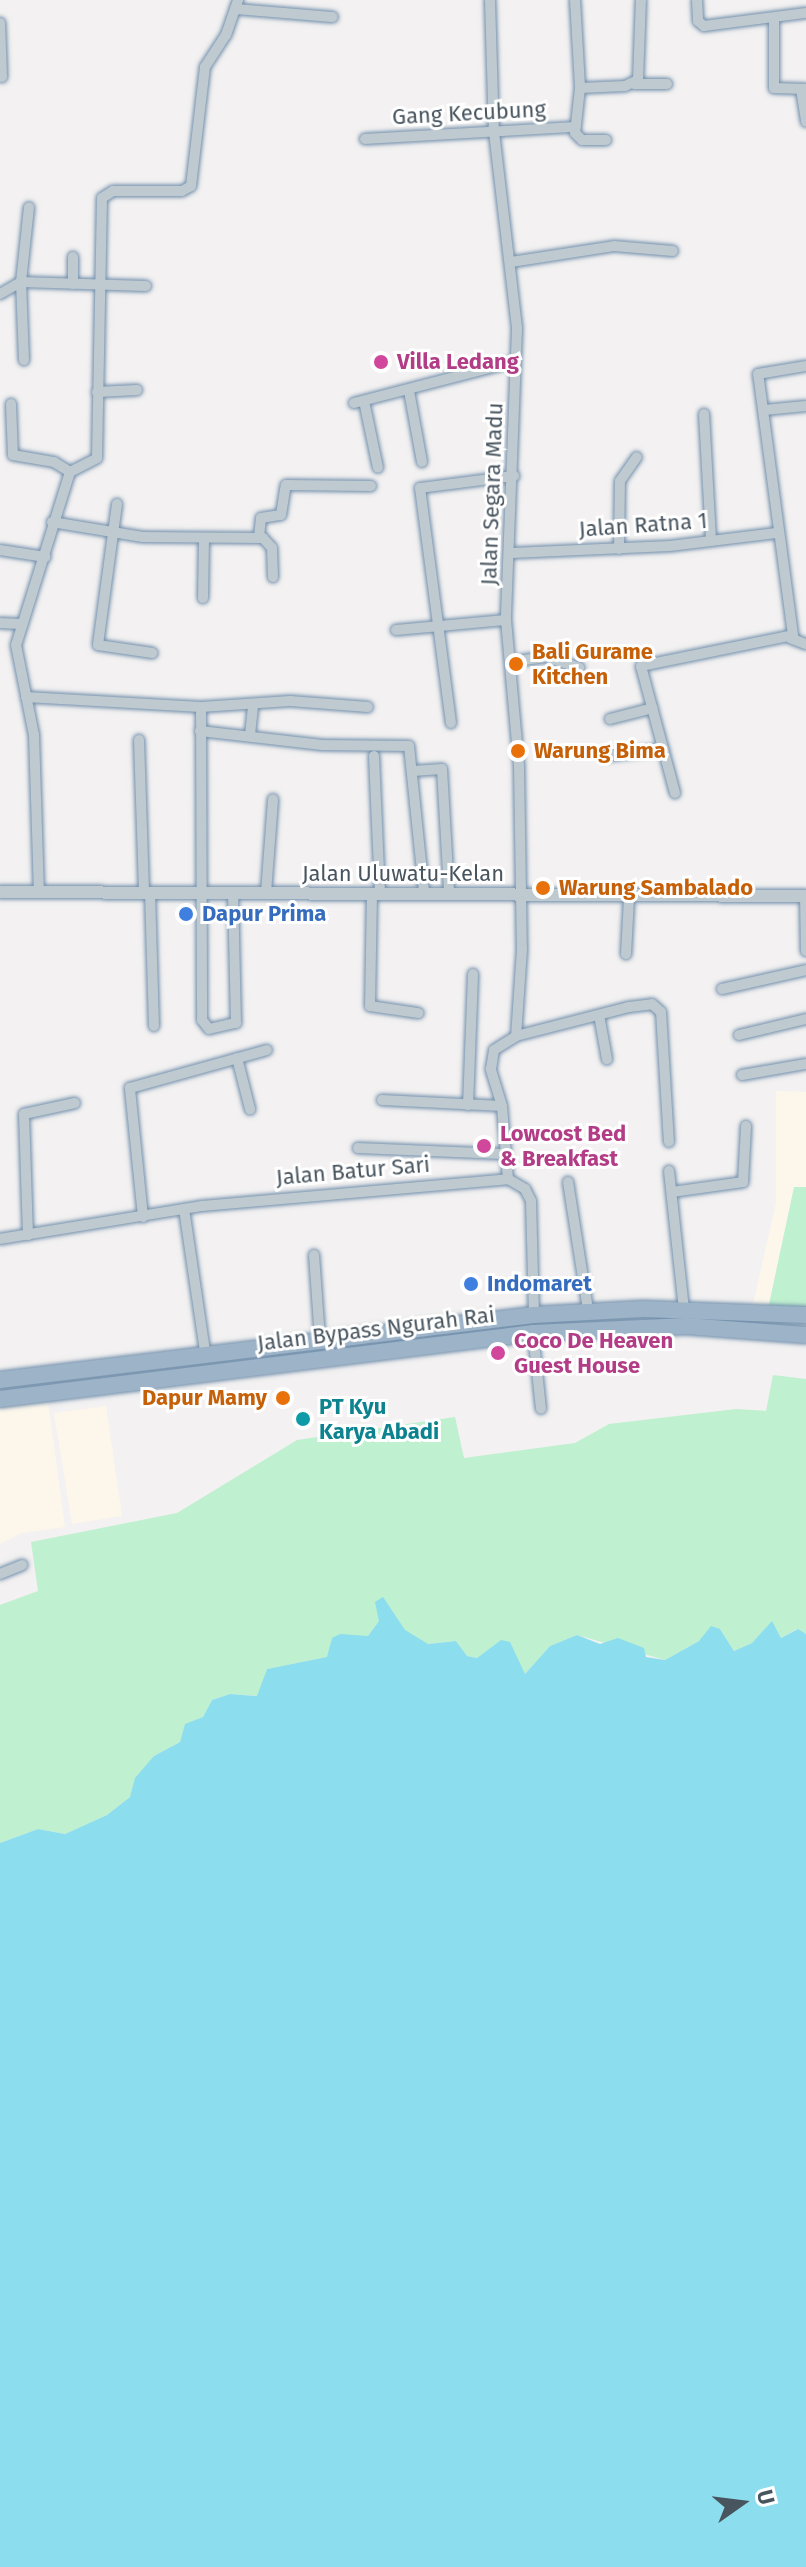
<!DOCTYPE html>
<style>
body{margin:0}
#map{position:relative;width:806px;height:2567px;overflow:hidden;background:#f3f1f1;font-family:"Fira Sans",sans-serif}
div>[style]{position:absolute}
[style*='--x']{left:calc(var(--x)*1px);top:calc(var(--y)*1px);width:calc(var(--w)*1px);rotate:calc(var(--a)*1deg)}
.commercial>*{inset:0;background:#fdf7eb}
.green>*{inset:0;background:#bff0d0}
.water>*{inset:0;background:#8cddee}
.roads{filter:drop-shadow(0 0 2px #7390ac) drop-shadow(0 0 2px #7390ac)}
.minor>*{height:10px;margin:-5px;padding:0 5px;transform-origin:5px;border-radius:5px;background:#bec9d0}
.tertiary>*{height:12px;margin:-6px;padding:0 6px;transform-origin:6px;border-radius:6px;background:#bec9d0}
.trunk>*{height:16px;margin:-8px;padding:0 8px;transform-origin:8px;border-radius:8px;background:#9cb3c8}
.dots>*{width:22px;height:22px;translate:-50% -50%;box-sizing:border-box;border:4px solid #fff;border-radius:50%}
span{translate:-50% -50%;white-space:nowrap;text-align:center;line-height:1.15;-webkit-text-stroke:6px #fff;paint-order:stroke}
.street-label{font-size:22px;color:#48555f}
.hotel-label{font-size:22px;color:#b23c85;font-weight:700}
.left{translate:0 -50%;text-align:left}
.food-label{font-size:22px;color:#c56008;font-weight:700}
.right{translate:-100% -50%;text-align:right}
.shop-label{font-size:22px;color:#366cbe;font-weight:700}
.culture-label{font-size:22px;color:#0d838f;font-weight:700}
.north{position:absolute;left:702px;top:2463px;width:80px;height:80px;-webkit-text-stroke:6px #fff;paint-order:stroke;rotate:76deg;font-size:22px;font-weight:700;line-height:32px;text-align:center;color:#48555f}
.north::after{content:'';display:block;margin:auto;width:28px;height:36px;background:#48555f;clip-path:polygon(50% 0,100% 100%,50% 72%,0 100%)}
</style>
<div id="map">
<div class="commercial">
<div style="clip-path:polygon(776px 1091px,806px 1092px,806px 1310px,752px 1309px,776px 1203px)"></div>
<div style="clip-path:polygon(48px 1402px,65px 1527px,22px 1533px,0 1544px,0 1408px)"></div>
<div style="clip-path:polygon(106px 1406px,122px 1516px,72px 1524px,54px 1413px)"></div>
</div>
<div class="green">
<div style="clip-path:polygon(794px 1187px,806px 1187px,806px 1310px,768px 1309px)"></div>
<div style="clip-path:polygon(773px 1375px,806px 1379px,806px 1634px,797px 1629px,781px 1638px,772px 1622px,752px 1643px,734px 1651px,720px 1629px,665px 1660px,577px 1635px,550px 1646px,525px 1674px,500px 1641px,477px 1658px,467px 1656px,456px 1641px,428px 1644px,379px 1621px,368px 1636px,332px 1638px,328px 1657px,267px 1669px,258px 1696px,230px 1694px,212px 1700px,203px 1717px,185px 1725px,180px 1742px,154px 1756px,130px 1797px,107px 1815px,65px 1834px,38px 1829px,0 1843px,0 1605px,38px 1591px,31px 1542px,177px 1513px,297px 1440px,455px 1417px,464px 1458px,575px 1443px,609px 1424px,736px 1409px,766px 1411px)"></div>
</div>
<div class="water">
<div style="clip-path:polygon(383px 1597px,405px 1630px,428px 1644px,456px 1641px,467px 1656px,477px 1658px,501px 1640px,510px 1642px,525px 1674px,550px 1646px,577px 1635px,600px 1644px,618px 1638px,644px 1648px,646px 1657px,665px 1660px,699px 1641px,711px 1626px,720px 1629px,734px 1651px,752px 1643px,772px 1621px,781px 1638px,798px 1629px,806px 1634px,806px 2567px,0 2567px,0 1843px,38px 1829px,65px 1834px,107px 1815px,130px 1797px,135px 1778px,154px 1756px,180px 1742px,185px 1724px,203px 1717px,212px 1700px,230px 1694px,257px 1696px,267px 1669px,327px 1657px,332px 1638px,340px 1634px,368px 1636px,379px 1621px,375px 1602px)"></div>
</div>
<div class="roads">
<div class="minor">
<div style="--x:490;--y:0;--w:132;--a:88.3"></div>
<div style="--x:494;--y:132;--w:198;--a:83.3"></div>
<div style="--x:517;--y:329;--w:291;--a:92.2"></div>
<div style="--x:506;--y:620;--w:147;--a:84.9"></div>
<div style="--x:519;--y:766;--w:183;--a:89.1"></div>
<div style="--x:522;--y:949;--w:87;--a:93.9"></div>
<div style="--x:575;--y:0;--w:88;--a:86.7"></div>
<div style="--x:580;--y:88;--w:45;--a:96.3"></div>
<div style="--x:575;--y:133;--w:10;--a:45"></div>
<div style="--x:582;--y:140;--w:24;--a:0"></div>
<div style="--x:697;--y:0;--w:21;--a:87"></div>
<div style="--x:698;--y:21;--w:8;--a:40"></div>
<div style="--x:704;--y:26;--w:103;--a:-7.3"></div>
<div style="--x:235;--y:9;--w:98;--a:4.7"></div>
<div style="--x:774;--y:18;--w:70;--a:90"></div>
<div style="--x:774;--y:88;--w:32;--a:2"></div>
<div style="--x:0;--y:23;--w:54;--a:87.9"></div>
<div style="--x:634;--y:84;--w:33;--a:0"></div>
<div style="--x:580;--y:88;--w:45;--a:-2.5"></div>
<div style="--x:625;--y:86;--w:14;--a:-25"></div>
<div style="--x:638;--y:80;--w:80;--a:-87.9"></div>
<div style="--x:801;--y:89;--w:33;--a:81"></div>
<div style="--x:365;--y:139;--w:210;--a:-3.3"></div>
<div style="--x:73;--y:257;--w:27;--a:90"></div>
<div style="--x:511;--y:262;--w:104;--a:-8.8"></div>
<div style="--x:614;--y:246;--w:59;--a:4.8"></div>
<div style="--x:0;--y:294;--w:24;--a:-30"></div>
<div style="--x:21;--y:282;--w:125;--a:1.8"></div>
<div style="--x:24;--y:360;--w:78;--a:-92.2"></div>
<div style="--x:21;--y:282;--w:75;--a:-83.9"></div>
<div style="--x:409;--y:391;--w:72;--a:79.6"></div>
<div style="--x:97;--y:392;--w:40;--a:-2.9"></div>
<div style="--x:364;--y:401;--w:68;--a:78.2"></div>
<div style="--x:354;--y:403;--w:167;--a:-14.5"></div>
<div style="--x:11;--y:404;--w:51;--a:87.8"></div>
<div style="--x:13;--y:455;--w:42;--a:9.7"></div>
<div style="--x:54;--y:462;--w:19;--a:32"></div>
<div style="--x:70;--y:472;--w:181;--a:107.3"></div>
<div style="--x:16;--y:645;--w:92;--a:78.7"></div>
<div style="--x:34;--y:735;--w:157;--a:88.2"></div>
<div style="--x:764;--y:410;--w:42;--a:-5.4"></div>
<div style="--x:704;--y:414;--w:127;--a:86.8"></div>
<div style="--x:70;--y:472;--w:30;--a:-27"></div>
<div style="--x:97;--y:458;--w:260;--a:-88.9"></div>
<div style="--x:102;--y:198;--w:13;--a:-32"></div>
<div style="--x:113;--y:191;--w:69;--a:0"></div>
<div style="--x:182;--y:191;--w:10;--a:-29"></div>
<div style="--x:191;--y:186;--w:120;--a:-83.3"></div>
<div style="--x:205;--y:67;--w:38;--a:-57"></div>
<div style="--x:226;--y:35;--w:37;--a:-71"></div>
<div style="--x:117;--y:504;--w:142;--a:97.7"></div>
<div style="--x:98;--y:645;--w:55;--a:8.4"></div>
<div style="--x:52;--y:522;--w:92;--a:9.4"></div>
<div style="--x:143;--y:537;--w:120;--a:0.5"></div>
<div style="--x:263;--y:538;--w:13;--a:48"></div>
<div style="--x:272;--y:548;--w:29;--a:88"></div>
<div style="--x:259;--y:537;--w:19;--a:-84"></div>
<div style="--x:261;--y:518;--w:20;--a:-9"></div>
<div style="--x:281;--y:515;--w:30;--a:-81"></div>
<div style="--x:286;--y:485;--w:85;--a:0.7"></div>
<div style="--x:619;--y:549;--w:68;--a:-89.2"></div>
<div style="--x:620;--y:481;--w:29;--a:-55"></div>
<div style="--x:0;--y:550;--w:46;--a:8.8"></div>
<div style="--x:512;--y:553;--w:158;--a:-2.5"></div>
<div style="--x:670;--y:546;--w:107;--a:-7"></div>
<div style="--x:203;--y:598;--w:60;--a:-89"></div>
<div style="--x:0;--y:623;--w:20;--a:3"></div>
<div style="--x:396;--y:630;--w:110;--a:-5.2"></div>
<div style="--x:790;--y:638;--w:17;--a:21"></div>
<div style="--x:510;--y:662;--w:36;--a:-8"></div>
<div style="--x:546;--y:657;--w:35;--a:18"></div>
<div style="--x:26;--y:697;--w:175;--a:3.3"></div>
<div style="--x:201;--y:707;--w:89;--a:-3.9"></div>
<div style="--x:290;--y:701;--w:78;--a:4.4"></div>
<div style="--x:201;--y:707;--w:313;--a:89.8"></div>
<div style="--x:202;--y:1020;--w:11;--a:52"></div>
<div style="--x:209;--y:1029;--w:28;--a:-13"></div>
<div style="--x:236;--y:1023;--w:130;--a:-91.3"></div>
<div style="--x:610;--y:719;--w:44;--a:-14.3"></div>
<div style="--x:451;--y:723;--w:237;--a:-97.5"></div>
<div style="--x:420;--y:488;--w:95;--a:-7.3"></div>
<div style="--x:200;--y:731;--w:123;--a:6.5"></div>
<div style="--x:322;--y:745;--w:87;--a:0.7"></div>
<div style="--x:409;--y:746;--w:147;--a:84.1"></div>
<div style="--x:250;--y:735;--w:31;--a:-84"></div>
<div style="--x:139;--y:740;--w:152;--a:88.1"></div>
<div style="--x:374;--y:756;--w:137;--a:87.5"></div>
<div style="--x:606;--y:756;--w:58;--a:-6.9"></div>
<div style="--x:413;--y:771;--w:29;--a:-4"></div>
<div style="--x:442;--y:769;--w:123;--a:86.7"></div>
<div style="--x:675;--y:793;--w:131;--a:-105"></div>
<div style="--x:641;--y:666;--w:155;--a:-11.5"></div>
<div style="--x:793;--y:635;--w:263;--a:-97.6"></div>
<div style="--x:758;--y:374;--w:49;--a:-9.5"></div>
<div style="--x:150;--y:892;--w:134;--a:88.3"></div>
<div style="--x:266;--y:893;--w:94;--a:-85.7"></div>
<div style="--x:372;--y:893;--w:113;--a:91"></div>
<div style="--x:370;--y:1006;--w:49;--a:8.3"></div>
<div style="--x:805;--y:896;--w:55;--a:89"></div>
<div style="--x:626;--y:954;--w:55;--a:-86.9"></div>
<div style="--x:722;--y:989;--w:86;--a:-12.7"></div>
<div style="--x:599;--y:1015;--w:45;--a:79.7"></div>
<div style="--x:739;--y:1035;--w:69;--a:-13.4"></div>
<div style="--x:237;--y:1058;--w:53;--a:75.7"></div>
<div style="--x:742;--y:1075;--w:65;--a:-9.8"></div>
<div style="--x:382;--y:1100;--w:120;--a:2.9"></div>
<div style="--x:468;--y:1105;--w:131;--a:-87.8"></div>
<div style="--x:358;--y:1148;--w:145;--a:2.4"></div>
<div style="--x:669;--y:1171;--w:139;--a:83.8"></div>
<div style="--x:508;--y:1179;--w:73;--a:-94.7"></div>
<div style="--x:502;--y:1106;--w:39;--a:-107"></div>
<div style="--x:491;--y:1069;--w:19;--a:-81"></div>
<div style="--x:494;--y:1050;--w:26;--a:-32"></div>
<div style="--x:516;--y:1036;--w:117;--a:-14.4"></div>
<div style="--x:629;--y:1007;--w:23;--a:-7"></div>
<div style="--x:652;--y:1004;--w:12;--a:42"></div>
<div style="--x:661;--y:1012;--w:130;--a:86.5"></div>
<div style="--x:568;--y:1182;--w:130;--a:81.1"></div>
<div style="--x:672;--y:1192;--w:72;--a:-8"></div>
<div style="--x:743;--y:1182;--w:56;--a:-86.9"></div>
<div style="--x:184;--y:1209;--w:145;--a:81.6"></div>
<div style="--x:143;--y:1217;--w:130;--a:-95.8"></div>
<div style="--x:130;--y:1088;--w:142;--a:-15.5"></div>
<div style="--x:28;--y:1235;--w:121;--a:-91.9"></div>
<div style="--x:24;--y:1114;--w:52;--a:-12.2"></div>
<div style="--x:0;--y:1239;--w:205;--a:-9.3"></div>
<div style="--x:202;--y:1206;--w:307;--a:-5"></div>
<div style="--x:508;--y:1179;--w:20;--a:30"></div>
<div style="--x:525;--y:1189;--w:13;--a:63"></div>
<div style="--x:531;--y:1201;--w:114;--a:88.5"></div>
<div style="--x:314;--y:1255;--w:83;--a:85.9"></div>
<div style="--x:533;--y:1333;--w:76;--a:84"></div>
<div style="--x:0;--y:1574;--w:24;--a:-22"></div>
</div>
<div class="tertiary">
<div style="--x:0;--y:892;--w:806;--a:0.28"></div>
</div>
<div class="trunk">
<div style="--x:0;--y:1380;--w:538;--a:-6.94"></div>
<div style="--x:534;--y:1315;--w:109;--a:-3.2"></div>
<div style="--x:643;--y:1309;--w:163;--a:2.1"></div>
<div style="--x:0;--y:1399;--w:537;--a:-7.06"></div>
<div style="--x:533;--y:1333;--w:153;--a:-2.6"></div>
<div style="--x:686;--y:1326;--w:120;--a:4.3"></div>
</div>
</div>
<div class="dots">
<div style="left:381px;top:362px;background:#d1479c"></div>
<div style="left:516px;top:664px;background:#e8710a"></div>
<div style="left:518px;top:751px;background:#e8710a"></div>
<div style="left:543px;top:888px;background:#e8710a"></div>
<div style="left:186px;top:914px;background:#3f7fe0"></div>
<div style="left:484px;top:1146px;background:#d1479c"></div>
<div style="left:471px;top:1284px;background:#3f7fe0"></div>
<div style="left:498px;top:1353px;background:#d1479c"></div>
<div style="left:283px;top:1398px;background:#e8710a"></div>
<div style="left:303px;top:1419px;background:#0f9aa8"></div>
</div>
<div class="street-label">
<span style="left:469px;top:113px;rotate:-3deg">Gang Kecubung</span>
<span style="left:492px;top:494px;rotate:-88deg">Jalan Segara Madu</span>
<span style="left:643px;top:525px;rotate:-4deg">Jalan Ratna 1</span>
<span style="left:403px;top:874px">Jalan Uluwatu-Kelan</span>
<span style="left:353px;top:1171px;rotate:-5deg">Jalan Batur Sari</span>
<span style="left:376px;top:1329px;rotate:-7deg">Jalan Bypass Ngurah Rai</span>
</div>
<div class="hotel-label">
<span class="left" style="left:397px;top:362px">Villa Ledang</span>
<span class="left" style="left:500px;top:1146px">Lowcost Bed<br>&amp; Breakfast</span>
<span class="left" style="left:514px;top:1353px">Coco De Heaven<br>Guest House</span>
</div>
<div class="food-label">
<span class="left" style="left:532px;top:664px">Bali Gurame<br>Kitchen</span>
<span class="left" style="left:534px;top:751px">Warung Bima</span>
<span class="left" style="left:559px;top:888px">Warung Sambalado</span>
<span class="right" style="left:267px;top:1398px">Dapur Mamy</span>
</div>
<div class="shop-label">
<span class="left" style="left:202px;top:914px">Dapur Prima</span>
<span class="left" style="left:487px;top:1284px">Indomaret</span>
</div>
<div class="culture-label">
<span class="left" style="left:319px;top:1419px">PT Kyu<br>Karya Abadi</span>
</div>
<div class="north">U</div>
</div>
